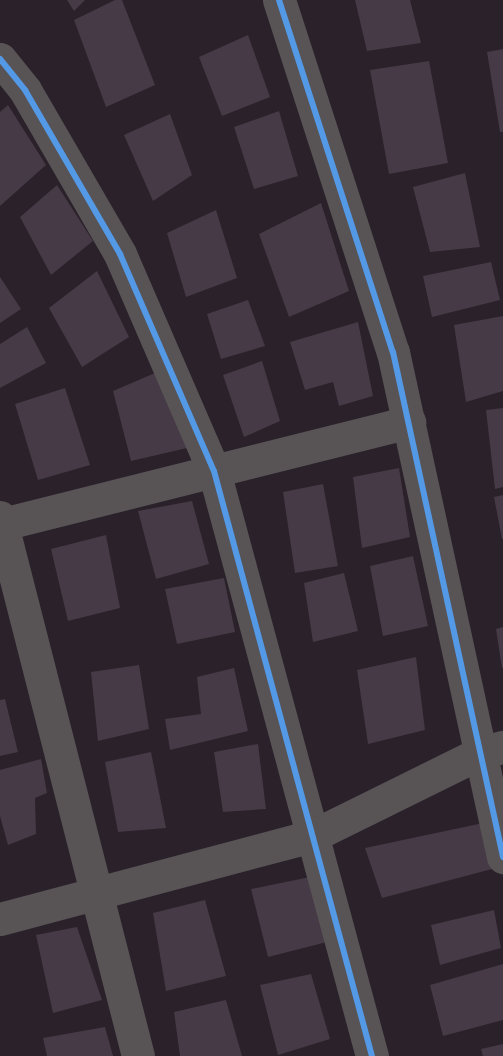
<!DOCTYPE html>
<style>
body{margin:0}
#map{position:relative;width:503px;height:1056px;overflow:hidden;background:#2a212a;font-family:"PT Serif",serif}
div>[style]{position:absolute}
[style*='--x']{left:calc(var(--x)*1px);top:calc(var(--y)*1px);width:calc(var(--w)*1px);rotate:calc(var(--a)*1deg)}
.building>*{inset:0;background:#453a45}
.street>*{height:33px;margin:-16.5px;padding:0 16.5px;transform-origin:16.5px;border-radius:16.5px;background:#585354}
.cycleway>*{height:6px;margin:-3px;padding:0 3px;transform-origin:3px;border-radius:3px;background:#5399e6}
span{translate:-50% -50%;white-space:nowrap;text-align:center;line-height:1.15;-webkit-text-stroke:4.5px #2e1d2e;paint-order:stroke}
</style>
<div id="map">
<div class="building">
<div style="clip-path:polygon(67px 0,85px 0,74px 11px)"></div>
<div style="clip-path:polygon(115px 0,122px 0,155px 85px,106px 107px,74px 20px)"></div>
<div style="clip-path:polygon(355px 0,410px 0,421px 43px,367px 51px)"></div>
<div style="clip-path:polygon(248px 35px,270px 97px,222px 116px,199px 57px)"></div>
<div style="clip-path:polygon(503px 49px,503px 132px,500px 132px,487px 52px)"></div>
<div style="clip-path:polygon(429px 61px,448px 163px,389px 174px,370px 70px)"></div>
<div style="clip-path:polygon(8px 105px,46px 165px,0 206px,0 112px)"></div>
<div style="clip-path:polygon(279px 111px,298px 176px,254px 189px,234px 127px)"></div>
<div style="clip-path:polygon(170px 114px,192px 175px,153px 201px,124px 135px)"></div>
<div style="clip-path:polygon(465px 173px,480px 247px,430px 252px,413px 187px)"></div>
<div style="clip-path:polygon(57px 185px,93px 241px,51px 275px,20px 217px)"></div>
<div style="clip-path:polygon(321px 203px,349px 291px,289px 317px,259px 234px)"></div>
<div style="clip-path:polygon(216px 210px,237px 278px,186px 297px,167px 233px)"></div>
<div style="clip-path:polygon(491px 262px,500px 300px,432px 317px,423px 276px)"></div>
<div style="clip-path:polygon(97px 271px,129px 337px,82px 367px,49px 308px)"></div>
<div style="clip-path:polygon(0 277px,21px 309px,0 323px)"></div>
<div style="clip-path:polygon(248px 300px,265px 346px,221px 359px,207px 314px)"></div>
<div style="clip-path:polygon(503px 316px,503px 391px,466px 402px,454px 325px)"></div>
<div style="clip-path:polygon(358px 322px,373px 396px,339px 406px,333px 382px,305px 390px,290px 342px)"></div>
<div style="clip-path:polygon(27px 327px,46px 363px,0 388px,0 344px)"></div>
<div style="clip-path:polygon(262px 361px,280px 421px,244px 437px,223px 375px)"></div>
<div style="clip-path:polygon(155px 373px,187px 448px,131px 461px,113px 391px)"></div>
<div style="clip-path:polygon(65px 388px,90px 465px,38px 480px,15px 404px)"></div>
<div style="clip-path:polygon(503px 408px,503px 487px,495px 489px,486px 410px)"></div>
<div style="clip-path:polygon(399px 468px,410px 537px,362px 548px,353px 477px)"></div>
<div style="clip-path:polygon(323px 484px,338px 566px,295px 573px,283px 492px)"></div>
<div style="clip-path:polygon(503px 495px,503px 539px,502px 539px,494px 497px)"></div>
<div style="clip-path:polygon(192px 501px,209px 564px,156px 579px,138px 511px)"></div>
<div style="clip-path:polygon(106px 535px,120px 608px,68px 621px,51px 549px)"></div>
<div style="clip-path:polygon(413px 556px,428px 626px,383px 636px,370px 566px)"></div>
<div style="clip-path:polygon(344px 573px,358px 631px,313px 642px,304px 583px)"></div>
<div style="clip-path:polygon(224px 578px,235px 632px,177px 644px,165px 589px)"></div>
<div style="clip-path:polygon(503px 627px,503px 668px,502px 668px,496px 629px)"></div>
<div style="clip-path:polygon(416px 657px,425px 730px,368px 744px,357px 670px)"></div>
<div style="clip-path:polygon(139px 665px,149px 729px,98px 741px,91px 672px)"></div>
<div style="clip-path:polygon(234px 668px,248px 731px,170px 750px,165px 719px,201px 714px,197px 677px)"></div>
<div style="clip-path:polygon(5px 699px,18px 752px,0 756px,0 700px)"></div>
<div style="clip-path:polygon(258px 744px,266px 809px,223px 812px,214px 752px)"></div>
<div style="clip-path:polygon(151px 752px,166px 828px,118px 832px,105px 762px)"></div>
<div style="clip-path:polygon(41px 759px,47px 793px,35px 798px,36px 834px,8px 845px,0 816px,0 770px)"></div>
<div style="clip-path:polygon(488px 822px,496px 868px,382px 898px,365px 848px)"></div>
<div style="clip-path:polygon(310px 877px,327px 942px,268px 957px,251px 889px)"></div>
<div style="clip-path:polygon(205px 900px,226px 976px,166px 991px,153px 913px)"></div>
<div style="clip-path:polygon(494px 910px,501px 948px,440px 965px,431px 925px)"></div>
<div style="clip-path:polygon(77px 927px,102px 1000px,53px 1013px,36px 935px)"></div>
<div style="clip-path:polygon(503px 964px,503px 1020px,443px 1036px,430px 985px)"></div>
<div style="clip-path:polygon(311px 974px,330px 1039px,278px 1055px,260px 985px)"></div>
<div style="clip-path:polygon(226px 1000px,242px 1056px,180px 1056px,174px 1012px)"></div>
<div style="clip-path:polygon(105px 1027px,113px 1056px,47px 1056px,43px 1038px)"></div>
<div style="clip-path:polygon(503px 1044px,503px 1056px,483px 1056px,481px 1049px)"></div>
</div>
<div class="street">
<div style="--x:279;--y:0;--w:370;--a:72.1"></div>
<div style="--x:393;--y:352;--w:517;--a:77.71"></div>
<div style="--x:0;--y:59;--w:40;--a:51"></div>
<div style="--x:25;--y:90;--w:190;--a:59.9"></div>
<div style="--x:120;--y:254;--w:236;--a:66.6"></div>
<div style="--x:214;--y:471;--w:606;--a:74.89"></div>
<div style="--x:0;--y:517;--w:556;--a:75.64"></div>
<div style="--x:3;--y:524;--w:419;--a:-14.1"></div>
<div style="--x:0;--y:919;--w:323;--a:-14.9"></div>
<div style="--x:312;--y:836;--w:187;--a:-26.3"></div>
<div style="--x:480;--y:753;--w:24;--a:-15"></div>
</div>
<div class="cycleway">
<div style="--x:279;--y:0;--w:370;--a:72.1"></div>
<div style="--x:393;--y:352;--w:517;--a:77.71"></div>
<div style="--x:0;--y:59;--w:40;--a:51"></div>
<div style="--x:25;--y:90;--w:190;--a:59.9"></div>
<div style="--x:120;--y:254;--w:236;--a:66.6"></div>
<div style="--x:214;--y:471;--w:606;--a:74.89"></div>
</div>
</div>
